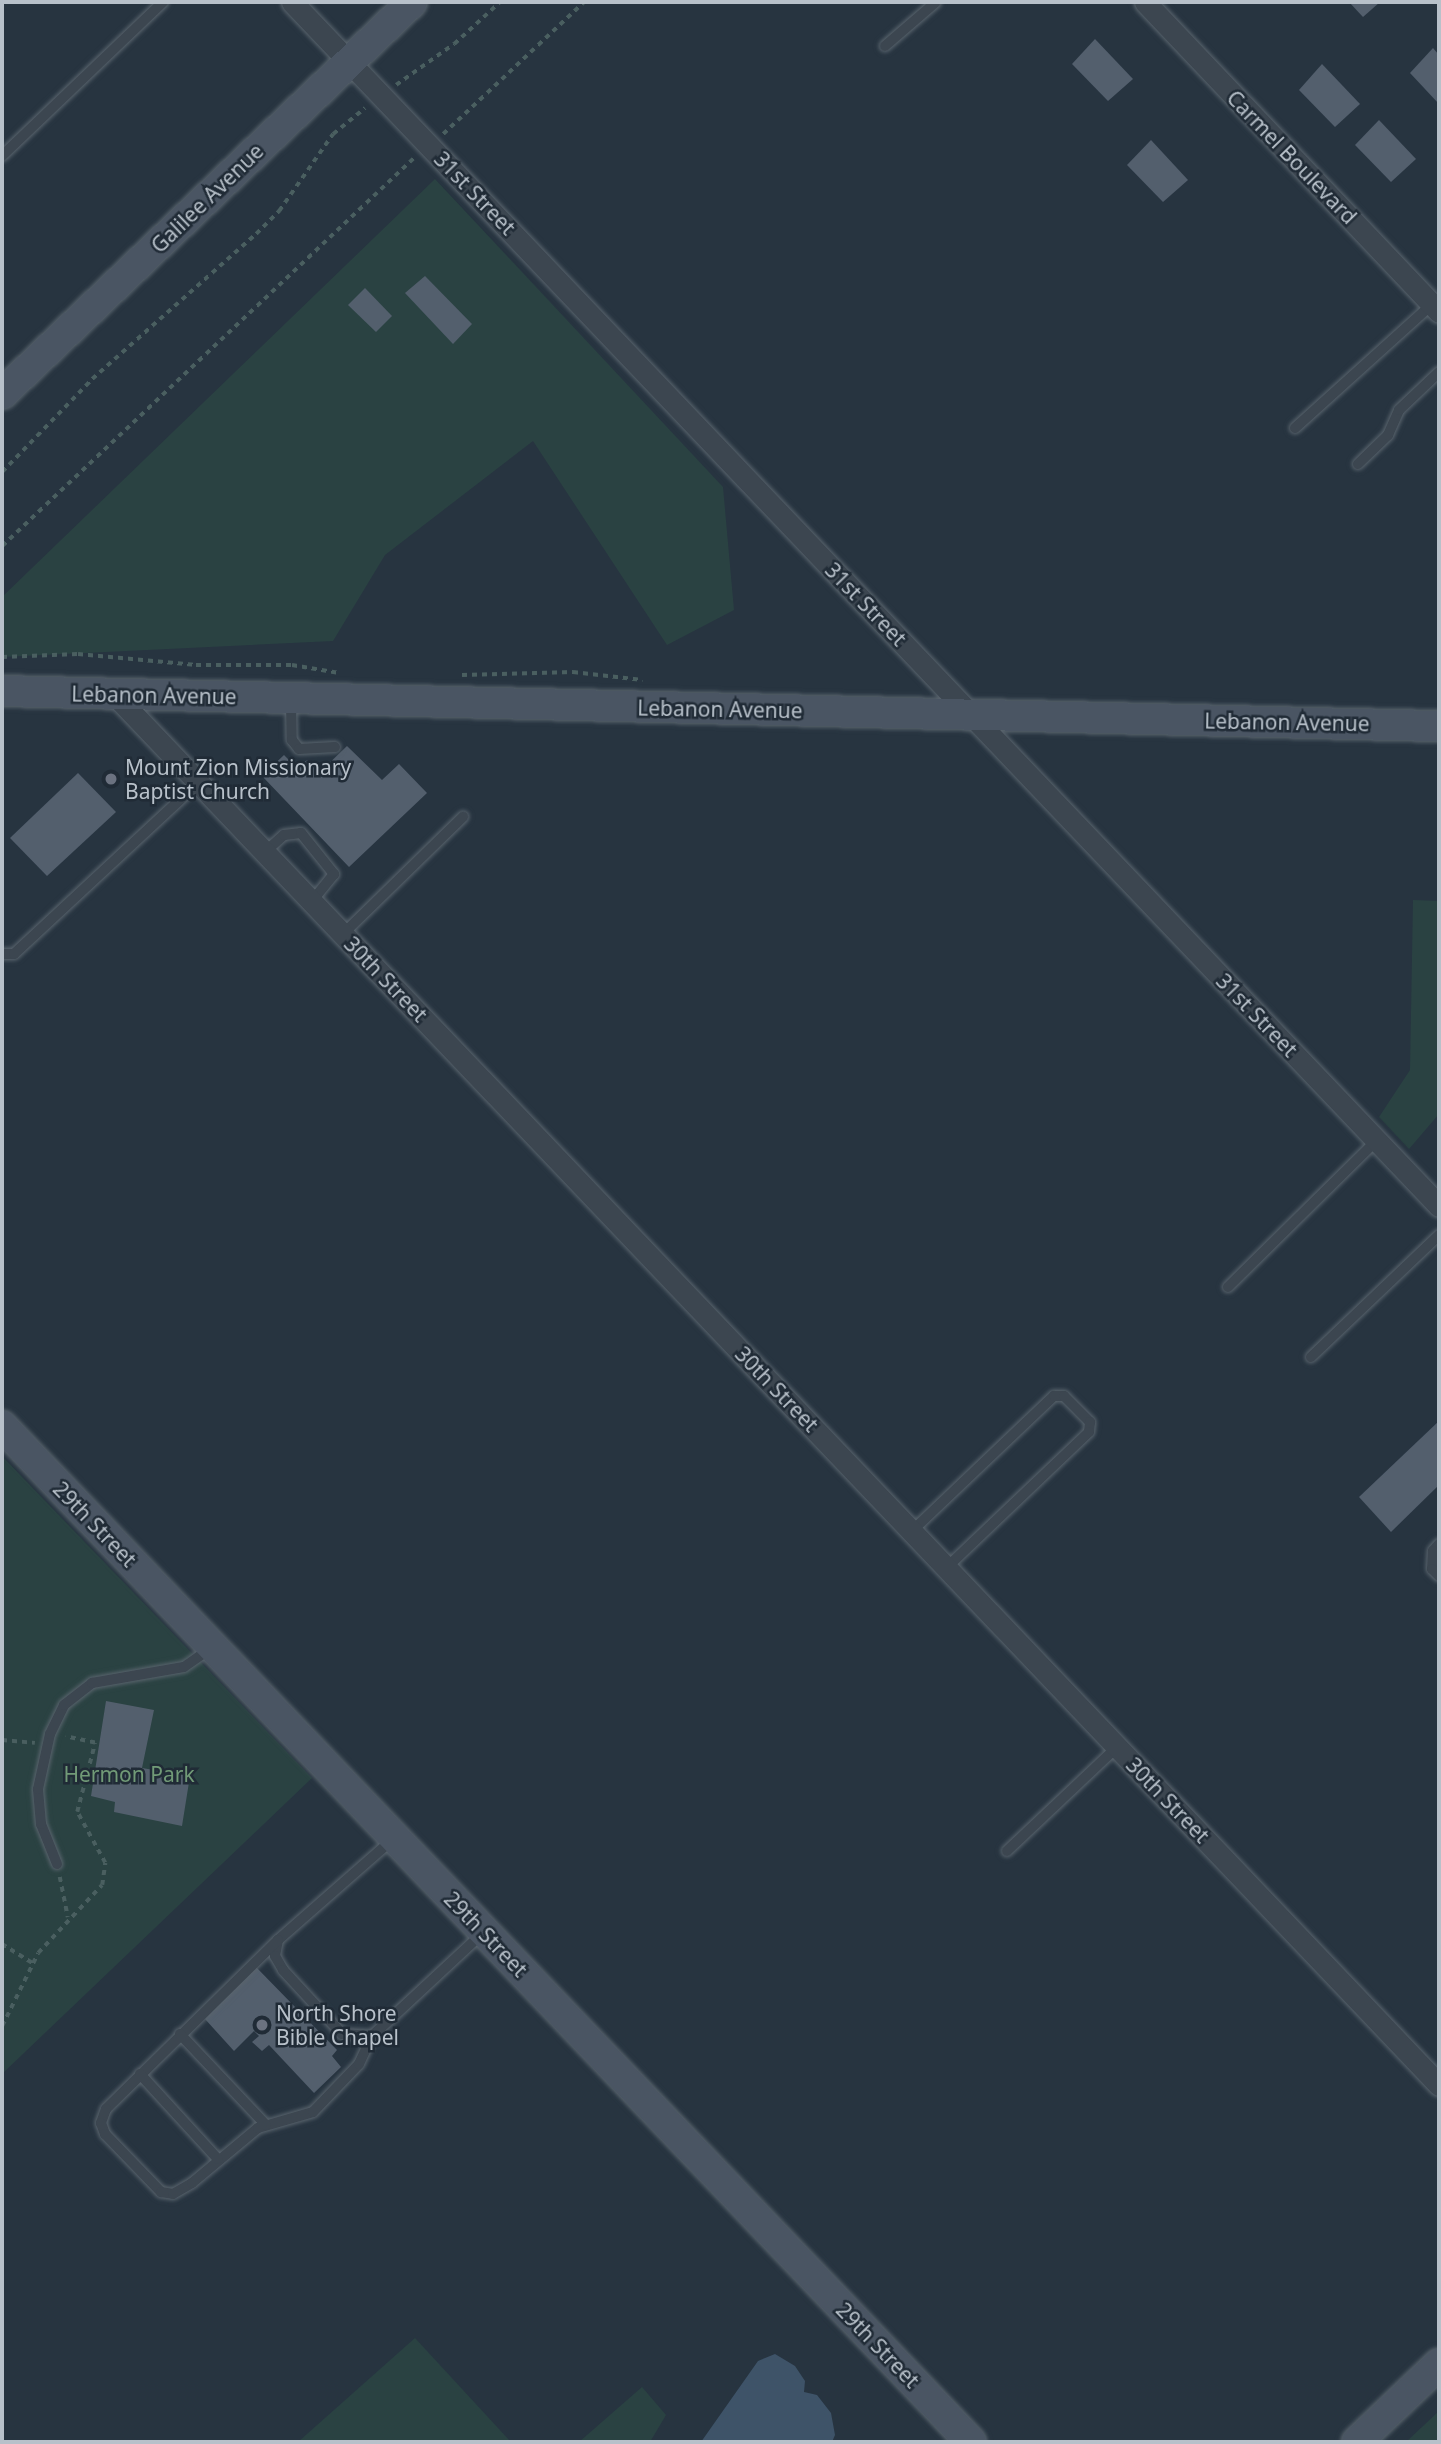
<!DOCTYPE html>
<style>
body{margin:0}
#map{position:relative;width:1441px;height:2444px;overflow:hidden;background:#273440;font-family:"Noto Sans",sans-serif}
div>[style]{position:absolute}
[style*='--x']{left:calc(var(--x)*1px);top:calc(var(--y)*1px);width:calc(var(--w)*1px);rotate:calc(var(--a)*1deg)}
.green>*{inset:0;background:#2a4242}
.water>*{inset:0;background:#3e5368}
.building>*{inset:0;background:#535f6d}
.path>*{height:3.5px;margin-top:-1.75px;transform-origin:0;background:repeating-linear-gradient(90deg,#4a5f60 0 5px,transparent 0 10px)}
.roads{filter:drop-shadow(0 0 2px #59646d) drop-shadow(0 0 2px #59646d)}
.lane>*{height:10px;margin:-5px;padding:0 5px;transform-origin:5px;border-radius:5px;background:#3c4650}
.street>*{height:21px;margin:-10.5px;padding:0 10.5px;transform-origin:10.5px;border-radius:10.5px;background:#3c4650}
.secondary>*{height:30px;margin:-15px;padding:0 15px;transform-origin:15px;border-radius:15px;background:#4a5563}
.dots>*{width:19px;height:19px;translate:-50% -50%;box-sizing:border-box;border:4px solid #202b36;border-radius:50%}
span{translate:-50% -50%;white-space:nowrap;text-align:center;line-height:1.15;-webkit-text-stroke:5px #202b36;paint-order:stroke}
.street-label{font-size:21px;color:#b8c1ca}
.poi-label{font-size:21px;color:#b8c1ca}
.left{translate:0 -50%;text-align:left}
.park-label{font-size:21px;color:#719a77}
.frame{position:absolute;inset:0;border:4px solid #b8c1ca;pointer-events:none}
</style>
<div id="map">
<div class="green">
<div style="clip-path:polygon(435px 179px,723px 487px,734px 610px,667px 645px,533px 441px,385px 555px,333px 641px,2px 657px,2px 597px)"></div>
<div style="clip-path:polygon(1413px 900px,1439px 901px,1439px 1114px,1409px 1149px,1379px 1117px,1410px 1070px)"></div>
<div style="clip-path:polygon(2px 1456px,312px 1778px,2px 2074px)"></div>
<div style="clip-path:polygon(415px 2338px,511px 2442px,298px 2442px)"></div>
<div style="clip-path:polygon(642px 2387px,666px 2415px,650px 2442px,579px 2442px)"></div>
<div style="clip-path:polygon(1439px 2411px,1439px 2442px,1406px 2442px)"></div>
</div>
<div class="water">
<div style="clip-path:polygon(775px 2354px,795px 2366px,805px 2381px,804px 2392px,817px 2395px,831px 2413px,835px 2435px,832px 2442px,701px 2442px,758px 2361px)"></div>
</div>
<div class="building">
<div style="clip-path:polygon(1349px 2px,1380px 2px,1363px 17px)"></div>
<div style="clip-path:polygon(1095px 39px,1133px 79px,1108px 101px,1072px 64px)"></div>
<div style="clip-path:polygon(1433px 48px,1439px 55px,1439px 104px,1410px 73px)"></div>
<div style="clip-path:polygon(1322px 64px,1360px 104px,1335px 127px,1299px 90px)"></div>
<div style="clip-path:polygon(1379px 120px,1416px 159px,1391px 182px,1355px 145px)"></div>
<div style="clip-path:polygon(1151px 140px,1188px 180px,1163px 202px,1127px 165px)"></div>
<div style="clip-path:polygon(425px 276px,472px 324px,453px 344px,405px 293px)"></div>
<div style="clip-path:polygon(365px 288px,392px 316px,376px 332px,348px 305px)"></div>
<div style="clip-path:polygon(347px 746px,382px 780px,399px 764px,427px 793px,349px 867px,262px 776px,284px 755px,297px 768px,307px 760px,320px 772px)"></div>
<div style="clip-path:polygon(78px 773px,116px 812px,47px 876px,10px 838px)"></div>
<div style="clip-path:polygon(1439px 1421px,1439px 1485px,1391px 1532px,1359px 1497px)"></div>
<div style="clip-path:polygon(106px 1701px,154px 1710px,142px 1768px,190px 1776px,182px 1826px,114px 1812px,115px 1802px,91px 1796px)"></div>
<div style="clip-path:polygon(256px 1967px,337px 2050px,332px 2056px,341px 2067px,314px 2093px,269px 2045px,262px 2051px,252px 2042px,259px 2036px,254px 2031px,234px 2051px,205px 2019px)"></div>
</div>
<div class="path">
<div style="--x:396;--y:85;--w:71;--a:-35.3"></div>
<div style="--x:454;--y:44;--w:62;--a:-42.4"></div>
<div style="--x:443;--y:134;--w:193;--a:-43.1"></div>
<div style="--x:2;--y:472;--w:129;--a:-45.9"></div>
<div style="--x:92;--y:379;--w:219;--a:-41.5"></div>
<div style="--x:256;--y:234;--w:33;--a:-45"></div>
<div style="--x:279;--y:211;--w:94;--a:-55"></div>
<div style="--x:333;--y:134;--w:41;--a:-39.1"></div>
<div style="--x:2;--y:546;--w:567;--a:-43.29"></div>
<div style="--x:2;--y:657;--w:76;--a:-2.3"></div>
<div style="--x:78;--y:654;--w:119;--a:5.3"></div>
<div style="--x:196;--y:665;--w:96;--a:0"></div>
<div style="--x:292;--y:665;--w:48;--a:9.7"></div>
<div style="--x:462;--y:675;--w:111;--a:-1.5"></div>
<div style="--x:573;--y:672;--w:70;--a:6.5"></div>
<div style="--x:2;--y:1740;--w:33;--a:5"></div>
<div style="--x:60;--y:1877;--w:41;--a:78.7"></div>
<div style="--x:2;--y:1944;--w:36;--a:32"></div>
<div style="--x:2;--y:2026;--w:81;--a:-63.7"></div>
<div style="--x:38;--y:1953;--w:93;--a:-46.7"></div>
<div style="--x:102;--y:1885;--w:22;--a:-82"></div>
<div style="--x:105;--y:1863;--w:58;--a:-118.8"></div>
<div style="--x:77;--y:1812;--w:71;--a:-75.4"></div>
<div style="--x:95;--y:1743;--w:30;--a:-168"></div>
</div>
<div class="roads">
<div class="lane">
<div style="--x:885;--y:46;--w:67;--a:-40.8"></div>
<div style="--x:2;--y:156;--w:223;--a:-43.7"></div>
<div style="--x:1295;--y:428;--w:185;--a:-42.1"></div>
<div style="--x:1358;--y:464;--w:42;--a:-44"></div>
<div style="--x:1388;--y:435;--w:27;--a:-66"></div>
<div style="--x:1399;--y:410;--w:55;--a:-43.5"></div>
<div style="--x:291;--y:701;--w:39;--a:89"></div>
<div style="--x:292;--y:740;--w:11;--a:52"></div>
<div style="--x:299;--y:749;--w:36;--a:-3"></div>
<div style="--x:265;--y:852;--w:25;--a:-42"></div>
<div style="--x:284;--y:835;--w:17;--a:-7"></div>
<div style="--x:301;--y:833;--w:53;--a:51.2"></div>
<div style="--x:334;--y:874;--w:35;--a:129"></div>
<div style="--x:343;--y:934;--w:168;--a:-44.3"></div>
<div style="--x:2;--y:954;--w:12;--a:0"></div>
<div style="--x:14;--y:954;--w:253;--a:-42.9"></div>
<div style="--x:1228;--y:1287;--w:209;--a:-44.6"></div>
<div style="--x:1311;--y:1357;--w:177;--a:-43.6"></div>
<div style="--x:912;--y:1531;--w:196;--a:-43.6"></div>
<div style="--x:1054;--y:1396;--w:10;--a:0"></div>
<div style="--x:1064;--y:1396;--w:37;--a:45"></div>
<div style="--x:1090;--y:1422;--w:10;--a:96"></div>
<div style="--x:1089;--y:1432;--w:197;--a:136.4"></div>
<div style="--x:1439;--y:1544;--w:9;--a:131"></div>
<div style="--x:1433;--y:1551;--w:18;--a:93"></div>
<div style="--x:1432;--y:1569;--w:10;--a:45"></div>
<div style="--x:392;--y:1840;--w:152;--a:138.7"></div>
<div style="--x:278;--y:1940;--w:16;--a:101"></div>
<div style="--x:275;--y:1956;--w:16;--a:60"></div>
<div style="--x:283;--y:1970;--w:87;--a:47.3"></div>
<div style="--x:342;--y:2034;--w:30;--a:4"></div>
<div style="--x:372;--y:2036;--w:151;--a:-42.9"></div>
<div style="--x:1007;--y:1851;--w:151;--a:-43.4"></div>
<div style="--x:57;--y:1864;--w:43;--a:-111.8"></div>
<div style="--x:41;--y:1824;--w:35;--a:-95"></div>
<div style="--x:38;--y:1789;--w:56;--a:-77.7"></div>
<div style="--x:50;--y:1734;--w:32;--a:-64"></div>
<div style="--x:64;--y:1705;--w:36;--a:-38"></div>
<div style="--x:92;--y:1683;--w:93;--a:-9.9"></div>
<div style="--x:184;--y:1667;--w:32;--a:-35"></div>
<div style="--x:278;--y:1940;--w:241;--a:135.5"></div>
<div style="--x:106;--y:2109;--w:15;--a:110"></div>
<div style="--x:101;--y:2123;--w:12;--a:70"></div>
<div style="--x:105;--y:2134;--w:81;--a:46"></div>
<div style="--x:161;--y:2192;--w:12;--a:9"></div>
<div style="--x:173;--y:2194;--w:22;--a:-30"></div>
<div style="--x:192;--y:2183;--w:86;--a:-39.8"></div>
<div style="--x:258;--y:2128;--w:57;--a:-16.2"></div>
<div style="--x:313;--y:2112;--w:66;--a:-46.2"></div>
<div style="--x:359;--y:2064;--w:31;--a:-65"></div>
<div style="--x:180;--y:2034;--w:125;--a:46.6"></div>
<div style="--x:140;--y:2074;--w:115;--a:47.5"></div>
</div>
<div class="street">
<div style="--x:292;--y:2;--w:1663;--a:46.39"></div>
<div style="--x:1145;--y:2;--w:427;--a:46.5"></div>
<div style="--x:114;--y:694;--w:1921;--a:46.39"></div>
</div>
<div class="secondary">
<div style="--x:2;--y:394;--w:567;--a:-43.71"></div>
<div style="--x:2;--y:691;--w:1437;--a:1.4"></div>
<div style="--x:2;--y:1426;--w:1404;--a:46.36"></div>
<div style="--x:1357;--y:2442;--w:113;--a:-43.6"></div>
</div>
</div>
<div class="dots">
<div style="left:111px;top:779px;background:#6b7280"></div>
<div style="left:262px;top:2025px;background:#6b7280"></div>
</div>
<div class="street-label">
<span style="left:1292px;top:157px;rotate:46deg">Carmel Boulevard</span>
<span style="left:475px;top:193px;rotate:46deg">31st Street</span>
<span style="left:207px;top:198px;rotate:-44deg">Galilee Avenue</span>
<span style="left:866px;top:604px;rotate:46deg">31st Street</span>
<span style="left:154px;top:695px;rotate:1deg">Lebanon Avenue</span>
<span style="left:720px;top:709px;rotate:1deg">Lebanon Avenue</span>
<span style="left:1287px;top:722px;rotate:1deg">Lebanon Avenue</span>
<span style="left:386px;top:979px;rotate:46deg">30th Street</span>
<span style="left:1257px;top:1015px;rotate:46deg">31st Street</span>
<span style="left:777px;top:1389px;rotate:46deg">30th Street</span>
<span style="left:95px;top:1524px;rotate:46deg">29th Street</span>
<span style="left:1168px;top:1800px;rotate:46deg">30th Street</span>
<span style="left:486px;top:1934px;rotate:46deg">29th Street</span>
<span style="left:878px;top:2345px;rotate:46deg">29th Street</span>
</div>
<div class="poi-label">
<span class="left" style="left:125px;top:779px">Mount Zion Missionary<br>Baptist Church</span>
<span class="left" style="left:276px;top:2025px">North Shore<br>Bible Chapel</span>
</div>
<div class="park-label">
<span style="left:129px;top:1774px">Hermon Park</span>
</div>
<div class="frame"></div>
</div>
